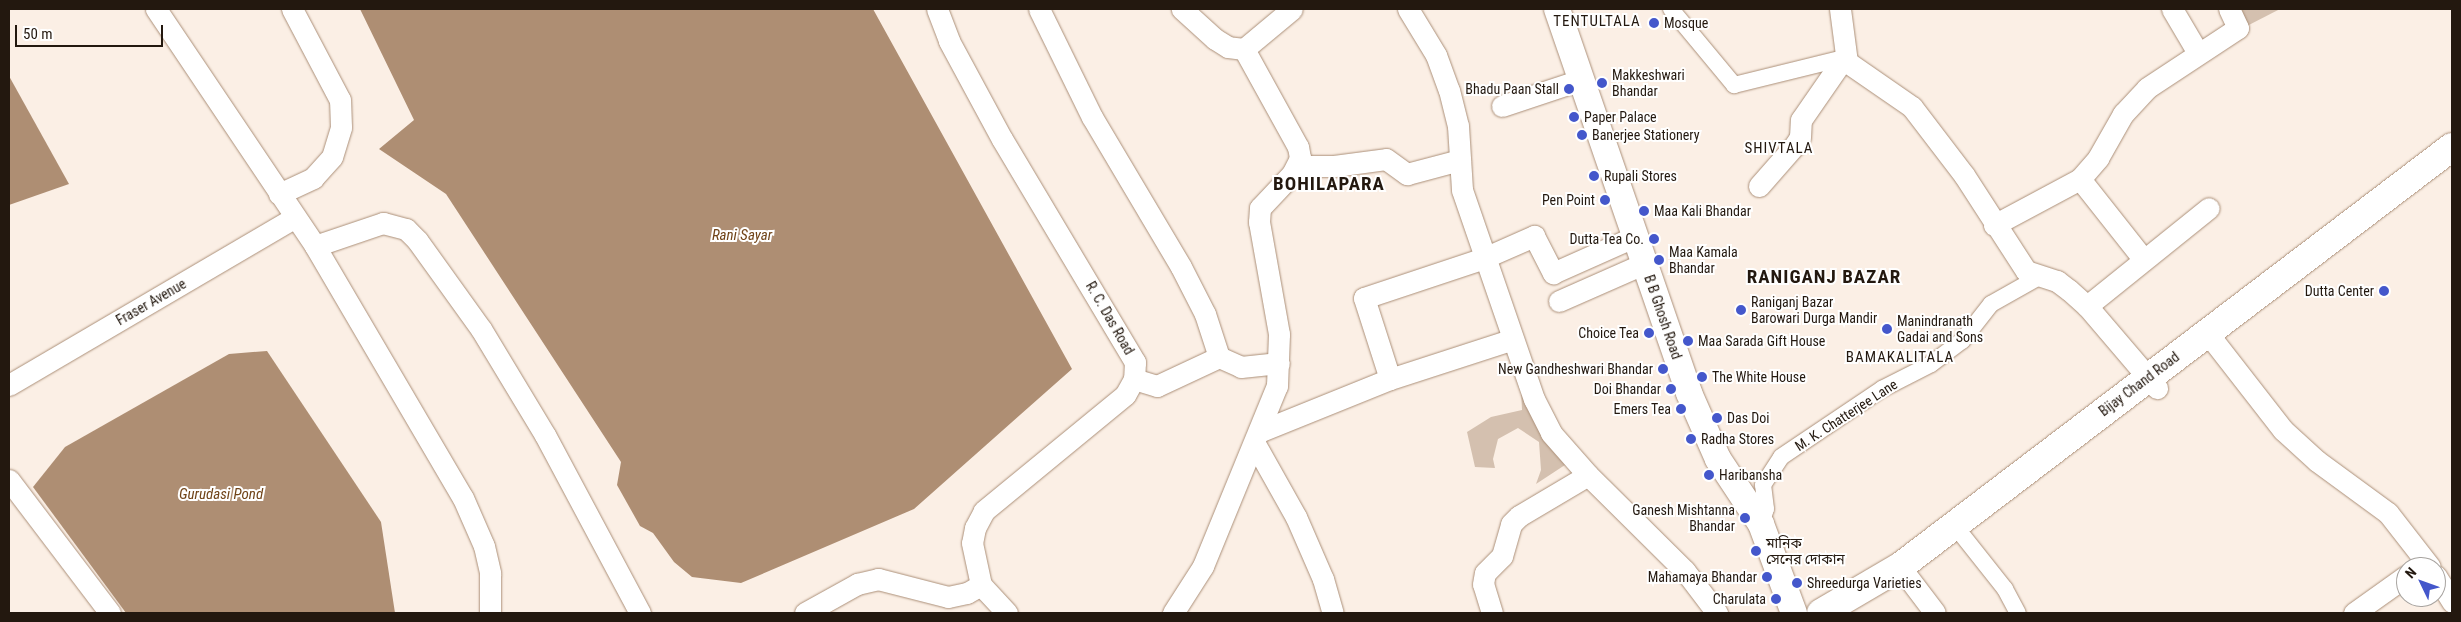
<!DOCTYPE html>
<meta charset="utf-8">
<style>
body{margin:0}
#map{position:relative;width:2461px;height:622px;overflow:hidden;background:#fbefe5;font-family:"Roboto Condensed","Noto Sans Bengali",sans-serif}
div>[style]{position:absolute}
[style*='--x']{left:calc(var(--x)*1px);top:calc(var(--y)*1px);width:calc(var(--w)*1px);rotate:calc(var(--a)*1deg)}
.green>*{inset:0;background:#d4c0af}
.water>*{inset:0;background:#ae8e73}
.roads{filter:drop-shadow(0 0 1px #ab8f78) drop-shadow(0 0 1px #ab8f78)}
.pedestrian>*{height:16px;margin:-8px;padding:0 8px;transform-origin:8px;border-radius:8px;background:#fff}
.minor>*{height:21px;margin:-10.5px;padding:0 10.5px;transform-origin:10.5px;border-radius:10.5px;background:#fff}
.tertiary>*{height:26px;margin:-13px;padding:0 13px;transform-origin:13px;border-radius:13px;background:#fff}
.secondary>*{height:28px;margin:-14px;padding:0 14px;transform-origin:14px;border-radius:14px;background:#fff}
.dots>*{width:14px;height:14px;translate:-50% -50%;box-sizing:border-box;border:2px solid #fff;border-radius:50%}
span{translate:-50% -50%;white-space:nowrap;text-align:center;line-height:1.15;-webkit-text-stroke:4px #fff;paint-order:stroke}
.poi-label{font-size:14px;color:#23180f}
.left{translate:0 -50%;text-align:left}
.right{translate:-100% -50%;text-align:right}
.street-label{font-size:14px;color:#23180f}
.neighbourhood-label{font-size:15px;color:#23180f;letter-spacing:1px}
.water-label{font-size:15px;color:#704317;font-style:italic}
.district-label{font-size:19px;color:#23180f;font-weight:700;letter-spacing:1px}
.frame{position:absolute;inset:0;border:10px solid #23180f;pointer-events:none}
.north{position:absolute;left:2396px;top:557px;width:50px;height:50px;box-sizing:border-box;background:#fff;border:1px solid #a7a39f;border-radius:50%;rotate:312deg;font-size:14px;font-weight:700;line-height:20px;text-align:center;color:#23180f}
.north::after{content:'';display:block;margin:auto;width:18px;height:22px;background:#4457cb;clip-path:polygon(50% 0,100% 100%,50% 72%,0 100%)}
.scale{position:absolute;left:15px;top:25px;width:148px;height:22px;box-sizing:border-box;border:2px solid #23180f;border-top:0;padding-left:6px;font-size:15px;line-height:18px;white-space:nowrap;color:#23180f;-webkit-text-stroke:4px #fff;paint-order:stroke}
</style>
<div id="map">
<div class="green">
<div style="clip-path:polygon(2234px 9px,2280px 9px,2243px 28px)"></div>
<div style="clip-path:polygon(1521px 389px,1568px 463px,1536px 484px,1541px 470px,1539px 442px,1518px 428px,1498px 439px,1493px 459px,1495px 468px,1475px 467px,1467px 432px,1491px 417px,1522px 410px)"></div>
</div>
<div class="water">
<div style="clip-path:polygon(360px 9px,873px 9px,1072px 369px,914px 509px,741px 583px,692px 577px,674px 562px,653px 533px,640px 526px,617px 485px,621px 462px,446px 194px,379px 149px,414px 120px)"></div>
<div style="clip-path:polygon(9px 76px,69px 184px,9px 205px)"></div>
<div style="clip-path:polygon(267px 351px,381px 522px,395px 613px,126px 613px,33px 487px,65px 447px,229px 354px)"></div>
</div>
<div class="roads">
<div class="pedestrian">
<div style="--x:1671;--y:9;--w:99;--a:50.3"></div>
<div style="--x:1734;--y:85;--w:113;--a:-13.8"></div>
<div style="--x:1761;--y:524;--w:16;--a:-72"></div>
<div style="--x:1766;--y:509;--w:24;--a:-97"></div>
<div style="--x:1763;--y:485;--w:33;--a:-57"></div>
<div style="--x:1781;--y:457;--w:122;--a:-34"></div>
<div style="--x:1882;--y:389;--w:55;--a:-27"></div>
<div style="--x:1931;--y:364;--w:39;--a:-37"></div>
<div style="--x:1962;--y:341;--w:47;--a:-51.9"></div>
<div style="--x:1991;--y:304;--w:55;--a:-29.4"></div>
<div style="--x:1963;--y:536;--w:68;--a:51.6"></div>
<div style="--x:2005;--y:589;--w:27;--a:62"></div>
</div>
<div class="minor">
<div style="--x:156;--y:9;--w:285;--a:56.1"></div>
<div style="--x:315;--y:246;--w:292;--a:59.6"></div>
<div style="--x:463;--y:498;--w:52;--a:66.4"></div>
<div style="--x:484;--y:546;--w:28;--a:77"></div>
<div style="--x:490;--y:573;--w:40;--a:90"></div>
<div style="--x:937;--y:9;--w:34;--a:69"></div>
<div style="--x:949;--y:41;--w:111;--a:61.6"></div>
<div style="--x:1002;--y:139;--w:260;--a:59.2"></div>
<div style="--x:1135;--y:362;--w:17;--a:93"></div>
<div style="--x:1134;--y:379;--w:18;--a:119"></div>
<div style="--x:1125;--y:395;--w:183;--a:140.6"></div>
<div style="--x:984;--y:511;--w:19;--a:118"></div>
<div style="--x:975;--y:528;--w:15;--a:101"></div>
<div style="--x:972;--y:543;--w:43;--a:77.9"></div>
<div style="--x:981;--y:585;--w:38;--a:47"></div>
<div style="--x:1039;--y:9;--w:120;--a:63.9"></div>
<div style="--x:1092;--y:117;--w:174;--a:59.3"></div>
<div style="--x:1181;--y:267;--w:53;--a:62.9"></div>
<div style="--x:1205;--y:314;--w:45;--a:72"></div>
<div style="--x:1408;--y:9;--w:54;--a:58.7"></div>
<div style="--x:1436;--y:55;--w:37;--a:70"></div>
<div style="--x:1449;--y:90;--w:37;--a:76"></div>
<div style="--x:1458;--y:126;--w:64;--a:86.4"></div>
<div style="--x:1462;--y:190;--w:221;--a:71"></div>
<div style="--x:1534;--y:399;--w:38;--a:63"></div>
<div style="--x:1551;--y:433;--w:56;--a:48.6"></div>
<div style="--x:1588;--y:475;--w:136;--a:44.7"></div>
<div style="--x:1685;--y:571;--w:53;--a:52.7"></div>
<div style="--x:1840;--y:9;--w:53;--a:82.5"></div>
<div style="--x:1847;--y:62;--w:79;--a:34.7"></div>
<div style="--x:1912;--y:107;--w:86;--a:52.6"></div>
<div style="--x:1964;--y:175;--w:114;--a:57.1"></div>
<div style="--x:2026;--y:271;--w:33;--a:18"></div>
<div style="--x:2057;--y:281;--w:15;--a:37"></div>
<div style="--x:2069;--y:290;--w:24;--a:42"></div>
<div style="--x:2087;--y:306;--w:108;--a:49.5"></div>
<div style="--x:2172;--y:9;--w:51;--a:59.4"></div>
<div style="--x:1244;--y:49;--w:62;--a:-39.8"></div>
<div style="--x:1502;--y:106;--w:85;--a:-18.4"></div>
<div style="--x:1298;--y:166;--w:36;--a:0"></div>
<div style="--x:1334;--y:166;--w:52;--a:-7.7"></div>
<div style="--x:1386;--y:159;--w:26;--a:36"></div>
<div style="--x:1407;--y:174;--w:55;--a:-14.8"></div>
<div style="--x:2080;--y:179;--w:103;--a:51.7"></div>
<div style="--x:1759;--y:186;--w:55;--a:-48.7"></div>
<div style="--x:1795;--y:145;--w:9;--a:-58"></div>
<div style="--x:1800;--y:137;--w:17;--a:-87"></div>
<div style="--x:1801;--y:120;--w:75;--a:-55.3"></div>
<div style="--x:279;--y:194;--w:38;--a:-25"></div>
<div style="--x:313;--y:178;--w:28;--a:-48"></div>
<div style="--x:332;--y:157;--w:31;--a:-73"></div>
<div style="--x:341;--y:127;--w:27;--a:-92"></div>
<div style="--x:340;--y:100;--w:103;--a:-117.8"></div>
<div style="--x:1994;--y:225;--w:98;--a:-28.1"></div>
<div style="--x:2080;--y:179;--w:28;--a:-49"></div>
<div style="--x:2098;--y:158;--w:51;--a:-60.4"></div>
<div style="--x:2123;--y:114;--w:35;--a:-47"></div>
<div style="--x:2147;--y:88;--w:109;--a:-33.4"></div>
<div style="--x:2238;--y:28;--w:21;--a:-115"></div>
<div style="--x:315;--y:246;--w:72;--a:-18.7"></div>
<div style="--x:383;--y:223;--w:24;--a:15"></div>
<div style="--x:406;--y:229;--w:16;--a:45"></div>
<div style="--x:417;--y:240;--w:110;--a:54.3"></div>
<div style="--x:481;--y:329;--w:124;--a:58.9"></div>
<div style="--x:545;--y:435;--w:202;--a:61.9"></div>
<div style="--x:1559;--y:301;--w:94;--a:-23.8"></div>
<div style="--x:2087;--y:306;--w:156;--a:-38.8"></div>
<div style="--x:2216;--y:344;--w:109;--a:52.1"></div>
<div style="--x:2283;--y:430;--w:46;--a:42.4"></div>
<div style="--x:2317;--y:461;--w:88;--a:36.2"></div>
<div style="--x:2388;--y:513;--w:68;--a:52.1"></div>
<div style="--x:1134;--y:379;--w:24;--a:17"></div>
<div style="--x:1157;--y:386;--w:68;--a:-25.1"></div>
<div style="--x:1219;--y:357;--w:24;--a:24"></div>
<div style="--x:1241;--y:367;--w:38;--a:-6"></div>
<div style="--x:1390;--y:379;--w:85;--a:-107.8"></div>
<div style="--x:1364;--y:298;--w:126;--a:-18.4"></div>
<div style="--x:1484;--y:258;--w:55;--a:-23.7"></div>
<div style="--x:1534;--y:236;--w:42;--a:62.8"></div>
<div style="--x:1553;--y:273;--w:91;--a:-24"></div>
<div style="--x:9;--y:385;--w:330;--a:-30.4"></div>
<div style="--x:1261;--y:431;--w:139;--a:-22"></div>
<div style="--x:1390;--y:379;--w:129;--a:-18"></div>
<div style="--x:1255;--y:444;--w:84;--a:60.7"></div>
<div style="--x:1296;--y:517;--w:68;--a:66.5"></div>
<div style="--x:1323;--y:579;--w:35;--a:74"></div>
<div style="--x:9;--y:480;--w:167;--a:52.8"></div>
<div style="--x:1907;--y:576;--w:46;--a:52.9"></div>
<div style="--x:2436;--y:576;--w:31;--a:58"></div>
<div style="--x:805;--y:613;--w:60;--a:-29.1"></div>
<div style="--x:857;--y:584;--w:22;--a:-13"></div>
<div style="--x:878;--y:579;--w:72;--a:14.4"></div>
<div style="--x:948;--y:597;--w:19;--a:-12"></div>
<div style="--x:967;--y:593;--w:16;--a:-30"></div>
<div style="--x:1173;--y:613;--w:56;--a:-57.4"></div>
<div style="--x:1203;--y:566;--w:195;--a:-67.7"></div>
<div style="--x:1277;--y:386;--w:52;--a:-87.8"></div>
<div style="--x:1279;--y:334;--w:114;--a:-100.1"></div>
<div style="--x:1259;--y:222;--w:14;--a:-86"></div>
<div style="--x:1260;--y:208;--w:47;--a:-46.7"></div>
<div style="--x:1292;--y:174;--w:18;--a:-63"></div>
<div style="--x:1300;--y:158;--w:11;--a:-100"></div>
<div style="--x:1298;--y:147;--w:112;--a:-118.9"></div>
<div style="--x:1244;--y:49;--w:16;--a:-173"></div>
<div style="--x:1228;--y:47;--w:15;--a:-148"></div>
<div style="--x:1215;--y:39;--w:45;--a:-137.7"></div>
<div style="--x:1492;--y:613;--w:30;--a:-107"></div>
<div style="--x:1483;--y:584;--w:11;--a:-80"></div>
<div style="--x:1485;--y:573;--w:24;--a:-45"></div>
<div style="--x:1502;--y:556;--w:33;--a:-74"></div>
<div style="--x:1511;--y:524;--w:11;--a:-45"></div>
<div style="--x:1519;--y:516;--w:80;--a:-30.7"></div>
<div style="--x:2354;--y:613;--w:64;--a:-35.4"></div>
</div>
<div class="tertiary">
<div style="--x:1557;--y:9;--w:406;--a:71"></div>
<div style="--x:1689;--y:393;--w:72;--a:66.3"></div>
<div style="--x:1718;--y:459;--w:78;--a:56.5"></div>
<div style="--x:1761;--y:524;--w:95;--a:69.7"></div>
</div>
<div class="secondary">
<div style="--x:1821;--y:613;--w:93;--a:-30.4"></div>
<div style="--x:1901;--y:566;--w:692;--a:-37.25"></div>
</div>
</div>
<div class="dots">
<div style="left:1654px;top:23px;background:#4457cb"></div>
<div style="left:1602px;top:83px;background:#4457cb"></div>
<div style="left:1569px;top:89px;background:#4457cb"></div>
<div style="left:1574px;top:117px;background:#4457cb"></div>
<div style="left:1582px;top:135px;background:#4457cb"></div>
<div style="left:1594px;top:176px;background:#4457cb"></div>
<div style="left:1605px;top:200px;background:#4457cb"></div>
<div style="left:1644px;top:211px;background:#4457cb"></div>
<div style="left:1654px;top:239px;background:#4457cb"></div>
<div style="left:1659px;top:260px;background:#4457cb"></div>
<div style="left:2384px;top:291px;background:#4457cb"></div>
<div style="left:1741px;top:310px;background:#4457cb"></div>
<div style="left:1887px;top:329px;background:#4457cb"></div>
<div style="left:1649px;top:333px;background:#4457cb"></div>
<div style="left:1688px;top:341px;background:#4457cb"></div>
<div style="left:1663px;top:369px;background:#4457cb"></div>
<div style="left:1702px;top:377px;background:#4457cb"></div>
<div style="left:1671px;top:389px;background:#4457cb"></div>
<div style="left:1681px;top:409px;background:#4457cb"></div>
<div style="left:1717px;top:418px;background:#4457cb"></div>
<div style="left:1691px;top:439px;background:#4457cb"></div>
<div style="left:1709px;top:475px;background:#4457cb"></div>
<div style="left:1745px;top:518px;background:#4457cb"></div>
<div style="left:1756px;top:551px;background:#4457cb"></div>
<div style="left:1767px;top:577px;background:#4457cb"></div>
<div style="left:1797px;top:583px;background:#4457cb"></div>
<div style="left:1776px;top:599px;background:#4457cb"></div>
</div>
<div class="poi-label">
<span class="left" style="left:1664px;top:23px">Mosque</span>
<span class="left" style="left:1612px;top:83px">Makkeshwari<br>Bhandar</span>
<span class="right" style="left:1559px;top:89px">Bhadu Paan Stall</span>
<span class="left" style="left:1584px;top:117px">Paper Palace</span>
<span class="left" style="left:1592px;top:135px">Banerjee Stationery</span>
<span class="left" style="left:1604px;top:176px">Rupali Stores</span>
<span class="right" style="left:1595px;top:200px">Pen Point</span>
<span class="left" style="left:1654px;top:211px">Maa Kali Bhandar</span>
<span class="right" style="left:1644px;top:239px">Dutta Tea Co.</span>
<span class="left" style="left:1669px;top:260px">Maa Kamala<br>Bhandar</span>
<span class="right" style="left:2374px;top:291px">Dutta Center</span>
<span class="left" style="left:1751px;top:310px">Raniganj Bazar<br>Barowari Durga Mandir</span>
<span class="left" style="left:1897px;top:329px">Manindranath<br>Gadai and Sons</span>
<span class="right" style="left:1639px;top:333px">Choice Tea</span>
<span class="left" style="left:1698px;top:341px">Maa Sarada Gift House</span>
<span class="right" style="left:1653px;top:369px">New Gandheshwari Bhandar</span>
<span class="left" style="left:1712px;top:377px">The White House</span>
<span class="right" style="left:1661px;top:389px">Doi Bhandar</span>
<span class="right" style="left:1671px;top:409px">Emers Tea</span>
<span class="left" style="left:1727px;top:418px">Das Doi</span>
<span class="left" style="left:1701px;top:439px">Radha Stores</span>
<span class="left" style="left:1719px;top:475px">Haribansha</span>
<span class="right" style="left:1735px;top:518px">Ganesh Mishtanna<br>Bhandar</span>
<span class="left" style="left:1766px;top:551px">মানিক<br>সেনের দোকান</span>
<span class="right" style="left:1757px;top:577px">Mahamaya Bhandar</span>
<span class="left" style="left:1807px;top:583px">Shreedurga Varieties</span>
<span class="right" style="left:1766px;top:599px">Charulata</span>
</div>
<div class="street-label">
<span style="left:151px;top:302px;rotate:-30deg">Fraser Avenue</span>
<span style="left:1663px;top:317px;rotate:71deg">B B Ghosh Road</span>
<span style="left:1110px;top:318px;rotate:60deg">R. C. Das Road</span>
<span style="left:2139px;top:384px;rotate:-37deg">Bijay Chand Road</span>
<span style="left:1846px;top:415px;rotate:-33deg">M. K. Chatterjee Lane</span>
</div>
<div class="neighbourhood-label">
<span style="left:1597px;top:22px">TENTULTALA</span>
<span style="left:1779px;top:149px">SHIVTALA</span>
<span style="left:1900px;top:358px">BAMAKALITALA</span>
</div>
<div class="water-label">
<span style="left:742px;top:236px">Rani Sayar</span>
<span style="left:221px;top:495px">Gurudasi Pond</span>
</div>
<div class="district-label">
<span style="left:1329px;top:184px">BOHILAPARA</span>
<span style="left:1824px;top:277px">RANIGANJ BAZAR</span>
</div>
<div class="frame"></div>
<div class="north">N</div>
<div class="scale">50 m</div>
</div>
